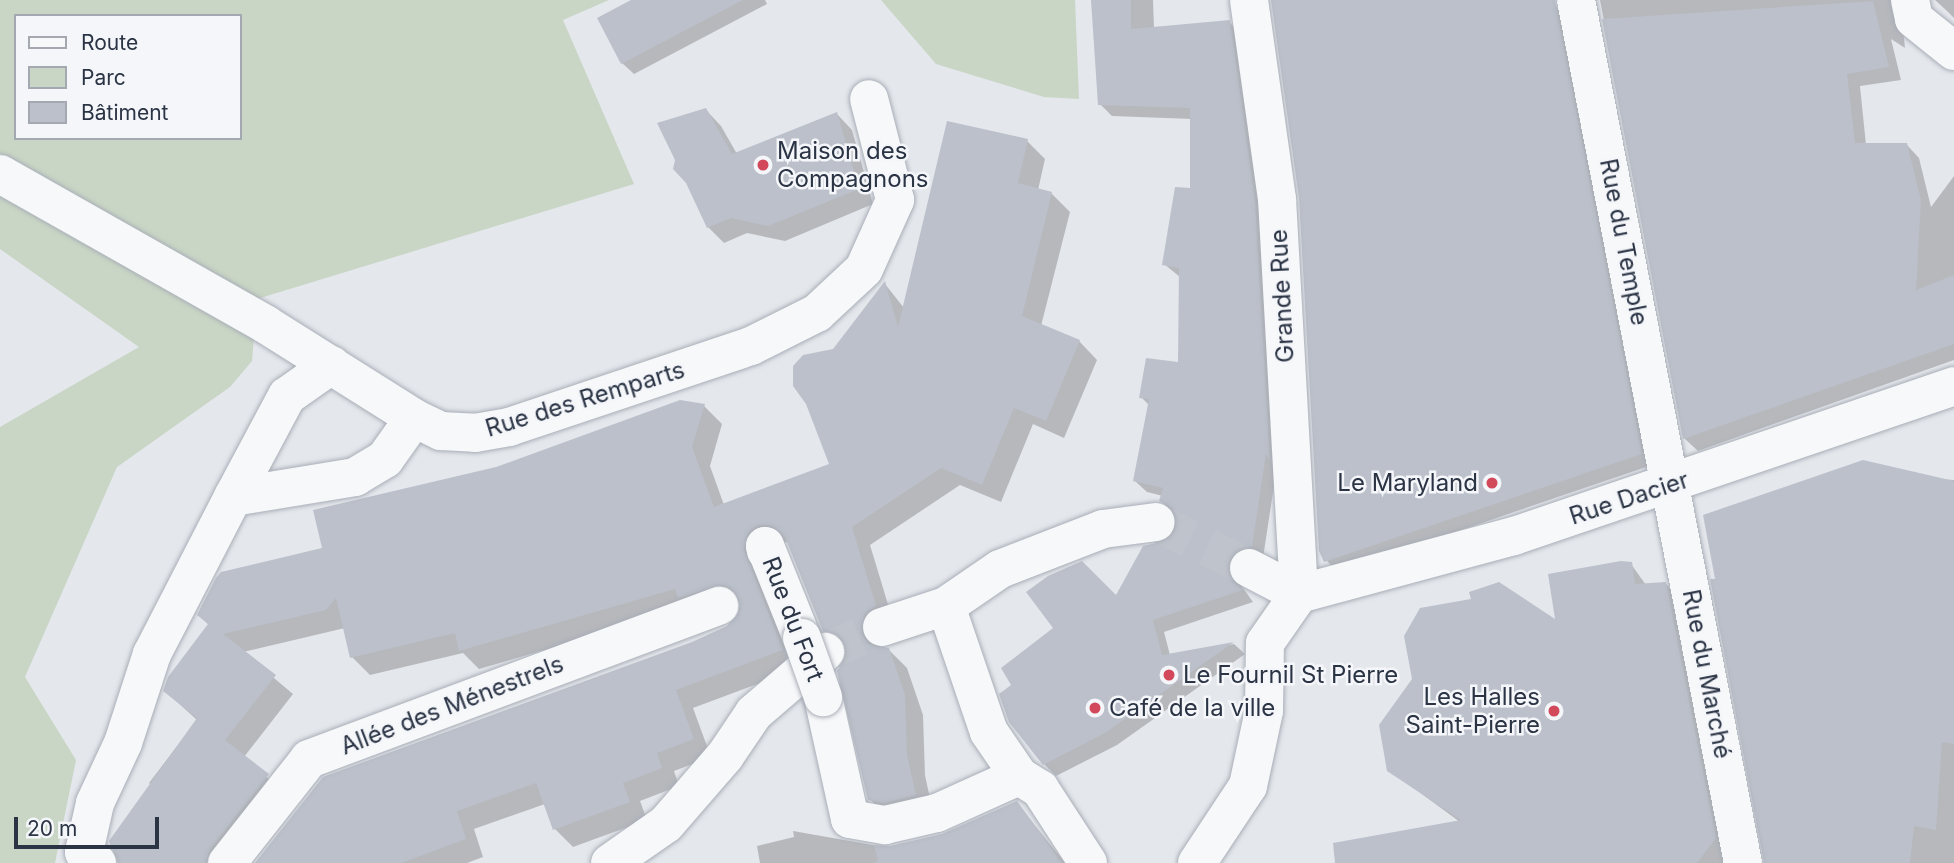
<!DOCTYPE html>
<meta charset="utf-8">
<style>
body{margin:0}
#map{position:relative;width:1954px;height:863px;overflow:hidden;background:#e4e7ec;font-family:Inter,sans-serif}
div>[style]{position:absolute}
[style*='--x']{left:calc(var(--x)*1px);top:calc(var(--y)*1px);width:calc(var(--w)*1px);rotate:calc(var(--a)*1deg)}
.green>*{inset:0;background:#c9d6c5}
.shadow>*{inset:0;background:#0003}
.building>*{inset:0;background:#bbc0ca}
.street-tunnel>*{height:38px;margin-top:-19px;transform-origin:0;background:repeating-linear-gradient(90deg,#bfc3cb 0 38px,transparent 0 57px)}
.roads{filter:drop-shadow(0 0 2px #a9aeb7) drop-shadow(0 0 2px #a9aeb7)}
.street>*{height:38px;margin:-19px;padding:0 19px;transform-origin:19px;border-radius:19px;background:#f7f8fa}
.bridges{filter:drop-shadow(0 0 2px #a9aeb7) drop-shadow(0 0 2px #a9aeb7)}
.street-bridge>*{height:38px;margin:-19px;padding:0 19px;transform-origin:19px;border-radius:19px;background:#f7f8fa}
.dots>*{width:19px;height:19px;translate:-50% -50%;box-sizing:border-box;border:4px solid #f4f6f9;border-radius:50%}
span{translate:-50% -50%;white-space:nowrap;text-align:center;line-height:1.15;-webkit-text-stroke:5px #f4f6f9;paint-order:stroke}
.poi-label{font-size:24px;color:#2b3445}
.left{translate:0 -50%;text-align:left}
.right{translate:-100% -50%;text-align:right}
.street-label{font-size:24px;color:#2b3445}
.legend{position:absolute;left:14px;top:14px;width:228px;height:126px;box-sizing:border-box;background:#f4f6f9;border:2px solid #a4a8b1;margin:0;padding:9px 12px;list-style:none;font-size:21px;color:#2b3445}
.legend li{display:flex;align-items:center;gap:14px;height:35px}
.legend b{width:35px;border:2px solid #a4a8b1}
.scale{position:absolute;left:14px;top:817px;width:145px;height:32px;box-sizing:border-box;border:4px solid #2b3445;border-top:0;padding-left:9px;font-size:21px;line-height:24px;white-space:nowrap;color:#2b3445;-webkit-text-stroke:5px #f4f6f9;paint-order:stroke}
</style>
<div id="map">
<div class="green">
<div style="clip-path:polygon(evenodd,0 0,609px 0,563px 20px,634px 184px,257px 299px,252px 361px,230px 387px,117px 467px,25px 677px,76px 760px,55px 863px,0 863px,0 427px,139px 347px,0 249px,0 0,16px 16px,240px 16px,240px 138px,16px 138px,16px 16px)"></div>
<div style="clip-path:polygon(881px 0,1075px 0,1079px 99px,1044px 97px,936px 64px)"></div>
</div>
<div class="shadow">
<div style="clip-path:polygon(634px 0,765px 0,767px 4px,634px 74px,622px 63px)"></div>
<div style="clip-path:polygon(1092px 0,1153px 0,1154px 29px,1229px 22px,1241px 34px,1266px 214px,1277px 466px,1263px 558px,1238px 581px,1253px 602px,1164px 632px,1170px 655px,1234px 644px,1245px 654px,1117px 745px,1056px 776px,1044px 764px,1116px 598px,1178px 530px,1176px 514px,1161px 501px,1163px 496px,1147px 492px,1135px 481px,1149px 405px,1141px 397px,1180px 364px,1180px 277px,1164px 264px,1192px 190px,1192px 119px,1112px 116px,1100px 104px)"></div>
<div style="clip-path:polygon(1600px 0,1900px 0,1905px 48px,1891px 39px,1901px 80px,1860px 86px,1866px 145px,1906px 144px,1919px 158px,1931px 207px,1954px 176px,1954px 360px,1698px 451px,1685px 439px)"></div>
<div style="clip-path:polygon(1935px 0,1954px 0,1954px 18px,1948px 12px)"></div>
<div style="clip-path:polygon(1554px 5px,1566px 16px,1652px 465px,1338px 572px,1326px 560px)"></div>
<div style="clip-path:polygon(706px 110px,721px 126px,737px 154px,837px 114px,852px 130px,873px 204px,785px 241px,747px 233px,724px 243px,708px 227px)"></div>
<div style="clip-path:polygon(1027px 141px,1045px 159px,1038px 190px,1052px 194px,1070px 212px,1041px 326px,1079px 341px,1097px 360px,1064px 438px,1033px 424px,1001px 502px,960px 485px,870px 545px,894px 624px,883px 631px,880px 648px,888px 649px,907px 668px,923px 715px,925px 775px,933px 813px,888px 818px,870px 799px,848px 650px,824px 630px,789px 542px,778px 542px,800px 668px,693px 708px,711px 757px,674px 771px,679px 786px,640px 801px,647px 820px,573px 847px,555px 829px,545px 804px,474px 829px,483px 857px,467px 863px,257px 863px,737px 622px,740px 602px,698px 615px,690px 608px,479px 669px,463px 653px,370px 675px,352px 657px,345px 628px,243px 652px,293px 694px,244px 757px,286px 794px,215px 863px,121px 863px,153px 787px,149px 783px,197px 720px,165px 691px,209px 625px,199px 615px,496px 469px,704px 406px,722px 424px,710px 466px,724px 505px,831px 465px,834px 350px,885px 284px,904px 308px)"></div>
<div style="clip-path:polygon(1939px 479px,1954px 480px,1954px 863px,1766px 863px)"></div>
<div style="clip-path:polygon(1631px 564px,1646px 585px,1666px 584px,1680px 598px,1731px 863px,1357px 863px,1460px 822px,1389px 770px)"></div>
<div style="clip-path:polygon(1017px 803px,1065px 863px,760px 863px,757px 846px,794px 837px,793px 831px,890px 848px,947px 835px)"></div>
</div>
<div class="building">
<div style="clip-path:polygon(631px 0,743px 0,621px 64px,597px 18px)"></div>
<div style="clip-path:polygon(1091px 0,1131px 0,1131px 29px,1230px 20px,1255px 201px,1270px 462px,1266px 454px,1252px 547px,1237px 550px,1227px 568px,1231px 580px,1243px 590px,1153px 620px,1162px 655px,1234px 642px,1105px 733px,1043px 765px,1009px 722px,999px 694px,1011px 685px,1001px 668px,1053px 628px,1026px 592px,1048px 576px,1082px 561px,1116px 595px,1143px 546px,1169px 540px,1178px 520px,1173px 508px,1159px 501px,1163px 488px,1133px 481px,1149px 399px,1139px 398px,1146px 358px,1178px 362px,1179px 268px,1162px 265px,1175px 187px,1190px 188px,1190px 108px,1098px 105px)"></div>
<div style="clip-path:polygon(1271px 0,1555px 0,1642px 454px,1324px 562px,1319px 551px,1299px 198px)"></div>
<div style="clip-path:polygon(1873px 1px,1889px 67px,1847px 74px,1855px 143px,1907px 143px,1921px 200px,1916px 290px,1954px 275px,1954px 344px,1683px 439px,1602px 19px)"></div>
<div style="clip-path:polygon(706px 108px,732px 154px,837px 112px,859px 189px,768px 226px,731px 218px,707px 228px,686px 183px,673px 169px,675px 160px,657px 123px)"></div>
<div style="clip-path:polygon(947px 121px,1028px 139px,1018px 183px,1052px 192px,1022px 316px,1080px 340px,1046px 421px,1014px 408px,982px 485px,941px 468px,852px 527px,876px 606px,865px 613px,861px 633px,868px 644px,889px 648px,905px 695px,907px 755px,916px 795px,884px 803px,868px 800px,837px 671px,845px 660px,846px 647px,841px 637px,823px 631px,785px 537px,770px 525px,759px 525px,749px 531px,744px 550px,783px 650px,676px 690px,694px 739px,657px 753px,662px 768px,623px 783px,630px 802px,553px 830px,536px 783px,457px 811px,466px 839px,401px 863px,255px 863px,323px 777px,692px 642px,727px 626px,741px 609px,733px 590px,723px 585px,678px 598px,675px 589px,459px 651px,455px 633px,350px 658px,336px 598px,326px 610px,223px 634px,276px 675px,225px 740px,269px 774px,210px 849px,206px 863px,118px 863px,109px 841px,197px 718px,163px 691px,168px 677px,208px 624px,197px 615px,216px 578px,221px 572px,322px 548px,313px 510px,496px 467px,680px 400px,705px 404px,692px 447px,714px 507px,829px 464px,806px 404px,793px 386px,793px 366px,803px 355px,833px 349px,885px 281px,898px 327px)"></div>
<div style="clip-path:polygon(1863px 460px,1954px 481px,1954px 744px,1942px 742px,1936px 830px,1914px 826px,1910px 863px,1764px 863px,1710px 579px,1715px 579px,1703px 515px)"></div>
<div style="clip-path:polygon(1621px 561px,1632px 562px,1635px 584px,1666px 582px,1716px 838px,1697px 863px,1335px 863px,1333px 843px,1461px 820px,1387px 771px,1379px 725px,1412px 679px,1404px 636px,1420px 608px,1471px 599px,1469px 592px,1499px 582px,1555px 619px,1548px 574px)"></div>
<div style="clip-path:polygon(1017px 801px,1062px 863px,873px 863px,878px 861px,874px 845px,890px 846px,942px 834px)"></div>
</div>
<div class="street-tunnel">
<div style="--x:1156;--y:522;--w:104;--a:26.3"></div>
<div style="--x:825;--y:652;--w:62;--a:-23.7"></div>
</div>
<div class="roads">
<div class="street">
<div style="--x:1249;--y:0;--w:201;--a:82"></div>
<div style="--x:1277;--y:199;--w:396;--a:86.8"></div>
<div style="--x:1576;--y:0;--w:879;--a:79.05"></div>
<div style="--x:1910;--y:0;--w:19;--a:78"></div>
<div style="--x:1914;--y:19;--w:51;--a:38.7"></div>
<div style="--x:0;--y:174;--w:305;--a:29.5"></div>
<div style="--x:265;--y:324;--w:176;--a:32.2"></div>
<div style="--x:414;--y:418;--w:30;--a:26"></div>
<div style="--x:441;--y:431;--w:34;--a:3"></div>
<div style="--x:475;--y:433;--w:35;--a:-10"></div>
<div style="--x:509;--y:427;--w:255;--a:-18.5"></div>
<div style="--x:751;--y:346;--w:74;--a:-26.6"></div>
<div style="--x:817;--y:313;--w:64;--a:-43.1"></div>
<div style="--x:864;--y:269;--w:76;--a:-65.8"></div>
<div style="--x:895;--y:200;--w:104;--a:-104.4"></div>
<div style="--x:233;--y:497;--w:115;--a:-61.9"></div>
<div style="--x:287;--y:396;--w:54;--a:-35.2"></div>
<div style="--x:766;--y:551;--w:5;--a:-101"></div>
<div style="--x:765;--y:546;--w:99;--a:68.1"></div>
<div style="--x:1249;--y:568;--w:56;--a:27.5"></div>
<div style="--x:1299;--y:594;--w:223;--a:-15.1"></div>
<div style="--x:1514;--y:536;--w:465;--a:-18.8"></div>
<div style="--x:946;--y:606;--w:133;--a:71.2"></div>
<div style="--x:989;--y:732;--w:53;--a:55.7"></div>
<div style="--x:1019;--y:776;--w:25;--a:32"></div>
<div style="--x:1040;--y:789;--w:88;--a:57"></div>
<div style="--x:882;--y:627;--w:67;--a:-18.2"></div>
<div style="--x:946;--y:606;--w:65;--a:-34.4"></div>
<div style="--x:1000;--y:569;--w:110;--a:-21.2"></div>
<div style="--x:1103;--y:529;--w:53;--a:-7.5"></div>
<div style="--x:823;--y:697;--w:125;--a:77.5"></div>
<div style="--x:850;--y:819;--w:36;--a:10"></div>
<div style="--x:885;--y:825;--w:53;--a:-13"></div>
<div style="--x:937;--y:813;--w:90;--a:-24.3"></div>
<div style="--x:97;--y:863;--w:17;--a:-140"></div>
<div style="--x:84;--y:852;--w:50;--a:-77.3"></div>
<div style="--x:95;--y:803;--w:66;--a:-65"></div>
<div style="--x:123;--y:743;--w:94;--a:-72"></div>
<div style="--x:152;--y:654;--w:177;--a:-62.7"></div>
<div style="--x:233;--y:497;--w:124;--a:-9.3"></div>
<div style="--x:355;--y:477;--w:35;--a:-31"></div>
<div style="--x:385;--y:459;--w:50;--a:-54.7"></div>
<div style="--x:227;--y:863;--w:132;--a:-51.7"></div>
<div style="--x:309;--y:759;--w:438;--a:-20.5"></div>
<div style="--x:610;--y:863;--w:68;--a:-34.9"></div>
<div style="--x:666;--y:824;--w:90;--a:-49.1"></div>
<div style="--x:725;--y:756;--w:52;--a:-56"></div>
<div style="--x:754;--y:713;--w:94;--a:-40.7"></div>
<div style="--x:1197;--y:863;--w:92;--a:-56.5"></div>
<div style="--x:1248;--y:786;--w:77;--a:-78"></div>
<div style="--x:1264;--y:711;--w:68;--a:-89.2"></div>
<div style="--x:1265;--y:643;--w:60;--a:-55.2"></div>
</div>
</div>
<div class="bridges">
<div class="street-bridge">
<div style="--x:802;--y:638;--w:63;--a:70.4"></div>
</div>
</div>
<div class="dots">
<div style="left:763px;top:165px;background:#d1495b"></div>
<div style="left:1492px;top:483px;background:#d1495b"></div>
<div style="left:1169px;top:675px;background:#d1495b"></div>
<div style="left:1095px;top:708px;background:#d1495b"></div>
<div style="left:1554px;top:711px;background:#d1495b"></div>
</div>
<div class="poi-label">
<span class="left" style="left:777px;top:165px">Maison des<br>Compagnons</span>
<span class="right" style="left:1478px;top:483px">Le Maryland</span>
<span class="left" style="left:1183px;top:675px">Le Fournil St Pierre</span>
<span class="right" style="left:1540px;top:711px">Les Halles<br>Saint-Pierre</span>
<span class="left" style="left:1109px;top:708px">Café de la ville</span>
</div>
<div class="street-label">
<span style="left:1624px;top:242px;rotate:79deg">Rue du Temple</span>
<span style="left:1282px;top:296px;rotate:-93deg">Grande Rue</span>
<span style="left:585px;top:399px;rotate:-17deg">Rue des Remparts</span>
<span style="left:1629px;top:498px;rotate:-18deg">Rue Dacier</span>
<span style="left:793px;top:619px;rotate:69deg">Rue du Fort</span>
<span style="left:1707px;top:674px;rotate:79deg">Rue du Marché</span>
<span style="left:452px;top:705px;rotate:-21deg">Allée des Ménestrels</span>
</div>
<ul class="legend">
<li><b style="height:9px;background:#f7f8fa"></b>Route</li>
<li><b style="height:19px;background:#c9d6c5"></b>Parc</li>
<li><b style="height:19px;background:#bbc0ca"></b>Bâtiment</li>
</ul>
<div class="scale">20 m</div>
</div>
